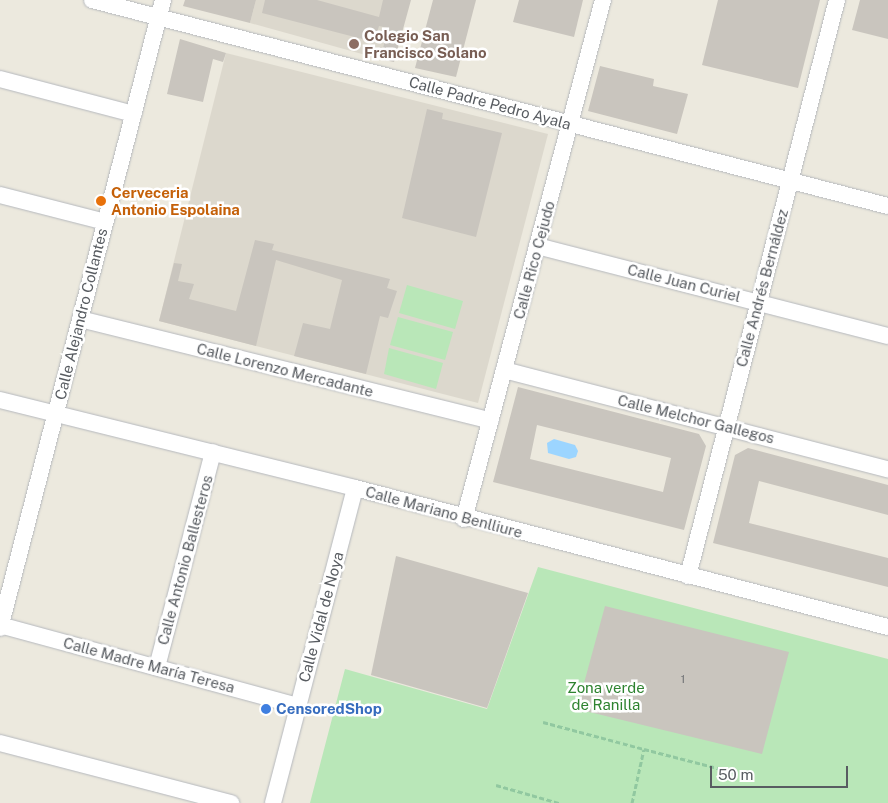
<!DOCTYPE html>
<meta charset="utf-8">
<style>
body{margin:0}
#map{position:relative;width:888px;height:803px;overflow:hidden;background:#ece9de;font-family:"Public Sans",sans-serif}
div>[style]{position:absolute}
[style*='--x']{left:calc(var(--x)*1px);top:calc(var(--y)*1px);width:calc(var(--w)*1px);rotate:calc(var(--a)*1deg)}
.education>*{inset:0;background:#dcd8cd}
.green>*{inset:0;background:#b9e7b8}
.water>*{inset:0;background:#9cd5ff}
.building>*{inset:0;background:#c9c5be}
.path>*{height:3px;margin-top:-1.5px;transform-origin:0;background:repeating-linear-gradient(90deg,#91c8a0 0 5px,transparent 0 7.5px)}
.roads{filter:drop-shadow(0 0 1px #b5b8bd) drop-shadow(0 0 1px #b5b8bd)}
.minor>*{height:16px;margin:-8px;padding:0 8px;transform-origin:8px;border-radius:8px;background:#fff}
.dots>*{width:14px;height:14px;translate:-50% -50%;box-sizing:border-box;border:2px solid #fff;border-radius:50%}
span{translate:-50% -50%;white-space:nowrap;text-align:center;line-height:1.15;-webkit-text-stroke:5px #fff;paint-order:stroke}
.number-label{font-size:12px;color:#747678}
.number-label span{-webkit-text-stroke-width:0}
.education-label{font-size:15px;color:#785e54;font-weight:700}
.left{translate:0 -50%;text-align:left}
.street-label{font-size:15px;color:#585c61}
.food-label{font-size:15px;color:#c56008;font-weight:700}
.park-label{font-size:15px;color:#2e8330}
.shop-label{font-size:15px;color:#366cbe;font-weight:700}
.scale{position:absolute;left:710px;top:766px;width:138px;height:22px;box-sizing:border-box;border:2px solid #585c61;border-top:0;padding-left:6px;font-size:15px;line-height:18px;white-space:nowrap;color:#585c61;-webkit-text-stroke:4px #fff;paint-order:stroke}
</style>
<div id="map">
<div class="education">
<div style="clip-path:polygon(256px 0,395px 0,380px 59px,250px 23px)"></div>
<div style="clip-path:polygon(226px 53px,548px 134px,478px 403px,159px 321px)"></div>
</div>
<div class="green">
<div style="clip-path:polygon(407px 285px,463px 301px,455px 329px,399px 313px)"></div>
<div style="clip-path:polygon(398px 317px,453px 332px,445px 360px,390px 345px)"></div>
<div style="clip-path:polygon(389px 348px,443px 363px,436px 389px,384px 374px)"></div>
<div style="clip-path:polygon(538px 567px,888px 659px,888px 803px,310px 803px,345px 669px,487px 709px)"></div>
</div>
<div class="water">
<div style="clip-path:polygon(554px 439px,575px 445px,578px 451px,576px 457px,569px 459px,548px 453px,547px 443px)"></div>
</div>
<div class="building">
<div style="clip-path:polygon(185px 0,256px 0,250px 23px,183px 6px)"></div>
<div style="clip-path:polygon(265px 0,317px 0,379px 17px,383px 0,411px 0,394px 62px,380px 59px,388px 28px,379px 26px,374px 42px,262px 13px)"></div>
<div style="clip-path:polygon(433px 0,476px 0,456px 77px,415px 68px)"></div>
<div style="clip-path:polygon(519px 0,583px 0,574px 37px,513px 22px)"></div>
<div style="clip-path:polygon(718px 0,820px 0,798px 88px,702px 65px)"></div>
<div style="clip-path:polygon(860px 0,888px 0,888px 39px,852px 30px)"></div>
<div style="clip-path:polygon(180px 39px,226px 53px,223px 62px,213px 59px,203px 102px,167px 94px)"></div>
<div style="clip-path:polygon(600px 66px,654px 79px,653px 86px,688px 94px,677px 134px,588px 111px)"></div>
<div style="clip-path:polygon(427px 109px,443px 113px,442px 119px,502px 133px,476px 237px,402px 218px)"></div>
<div style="clip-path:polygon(255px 240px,274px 244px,272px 250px,390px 279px,387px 288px,397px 291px,388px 318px,380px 316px,366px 374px,294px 356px,303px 323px,330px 329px,342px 280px,276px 260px,256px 346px,159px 321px,174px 263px,182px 264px,178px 281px,194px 284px,189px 299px,236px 311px)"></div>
<div style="clip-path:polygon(evenodd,518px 387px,699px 434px,706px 446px,684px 530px,493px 482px,518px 387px,537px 425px,671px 458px,663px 492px,530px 459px,537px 425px)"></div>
<div style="clip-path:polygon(748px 448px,888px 485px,888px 515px,759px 481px,749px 523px,888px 558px,888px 587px,713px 543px,735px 455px)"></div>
<div style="clip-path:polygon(396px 556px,528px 593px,487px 708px,371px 675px)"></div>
<div style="clip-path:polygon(605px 606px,789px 652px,762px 754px,577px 709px)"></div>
</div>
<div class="path">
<div style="--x:543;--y:722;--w:105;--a:15"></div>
<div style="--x:496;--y:785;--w:66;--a:15.9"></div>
<div style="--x:632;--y:803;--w:55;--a:-77.5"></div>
<div style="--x:644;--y:749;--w:96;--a:14.5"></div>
</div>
<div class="roads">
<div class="minor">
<div style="--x:92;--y:0;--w:822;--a:14.51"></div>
<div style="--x:0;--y:79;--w:138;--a:14.7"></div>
<div style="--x:0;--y:195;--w:108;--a:14.4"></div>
<div style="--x:537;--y:246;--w:362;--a:14.4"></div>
<div style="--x:80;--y:319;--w:423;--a:13.9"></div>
<div style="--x:504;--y:370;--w:397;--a:14.5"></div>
<div style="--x:0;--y:400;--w:366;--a:13.9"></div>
<div style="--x:355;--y:488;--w:551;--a:14.62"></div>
<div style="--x:464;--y:519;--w:537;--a:-75.01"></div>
<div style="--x:688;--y:576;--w:595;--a:-75.5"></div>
<div style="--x:0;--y:625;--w:309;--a:15.2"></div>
<div style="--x:0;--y:628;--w:649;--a:-75.45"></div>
<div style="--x:157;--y:667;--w:222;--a:-75.4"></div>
<div style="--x:0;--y:743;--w:239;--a:14.6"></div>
<div style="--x:273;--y:803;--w:325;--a:-75.4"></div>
</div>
</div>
<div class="dots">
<div style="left:354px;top:44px;background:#8d6e63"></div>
<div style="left:101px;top:201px;background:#e8710a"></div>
<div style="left:266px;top:709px;background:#3f7fe0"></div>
</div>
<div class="number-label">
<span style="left:683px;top:680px">1</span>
</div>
<div class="education-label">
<span class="left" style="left:364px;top:44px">Colegio San<br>Francisco Solano</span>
</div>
<div class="street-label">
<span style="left:490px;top:103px;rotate:15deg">Calle Padre Pedro Ayala</span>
<span style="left:534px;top:260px;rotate:-75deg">Calle Rico Cejudo</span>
<span style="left:684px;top:283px;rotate:14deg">Calle Juan Curiel</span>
<span style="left:762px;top:288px;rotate:-75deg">Calle Andrés Bernáldez</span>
<span style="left:81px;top:314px;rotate:-76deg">Calle Alejandro Collantes</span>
<span style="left:285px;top:370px;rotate:14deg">Calle Lorenzo Mercadante</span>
<span style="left:696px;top:419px;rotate:14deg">Calle Melchor Gallegos</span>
<span style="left:444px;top:512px;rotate:15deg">Calle Mariano Benlliure</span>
<span style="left:185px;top:560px;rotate:-75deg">Calle Antonio Ballesteros</span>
<span style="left:321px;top:617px;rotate:-75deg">Calle Vidal de Noya</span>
<span style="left:149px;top:665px;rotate:15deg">Calle Madre María Teresa</span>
</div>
<div class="food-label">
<span class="left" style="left:111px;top:201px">Cerveceria<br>Antonio Espolaina</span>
</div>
<div class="park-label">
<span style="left:606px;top:696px">Zona verde<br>de Ranilla</span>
</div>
<div class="shop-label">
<span class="left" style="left:276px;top:709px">CensoredShop</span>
</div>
<div class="scale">50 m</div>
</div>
